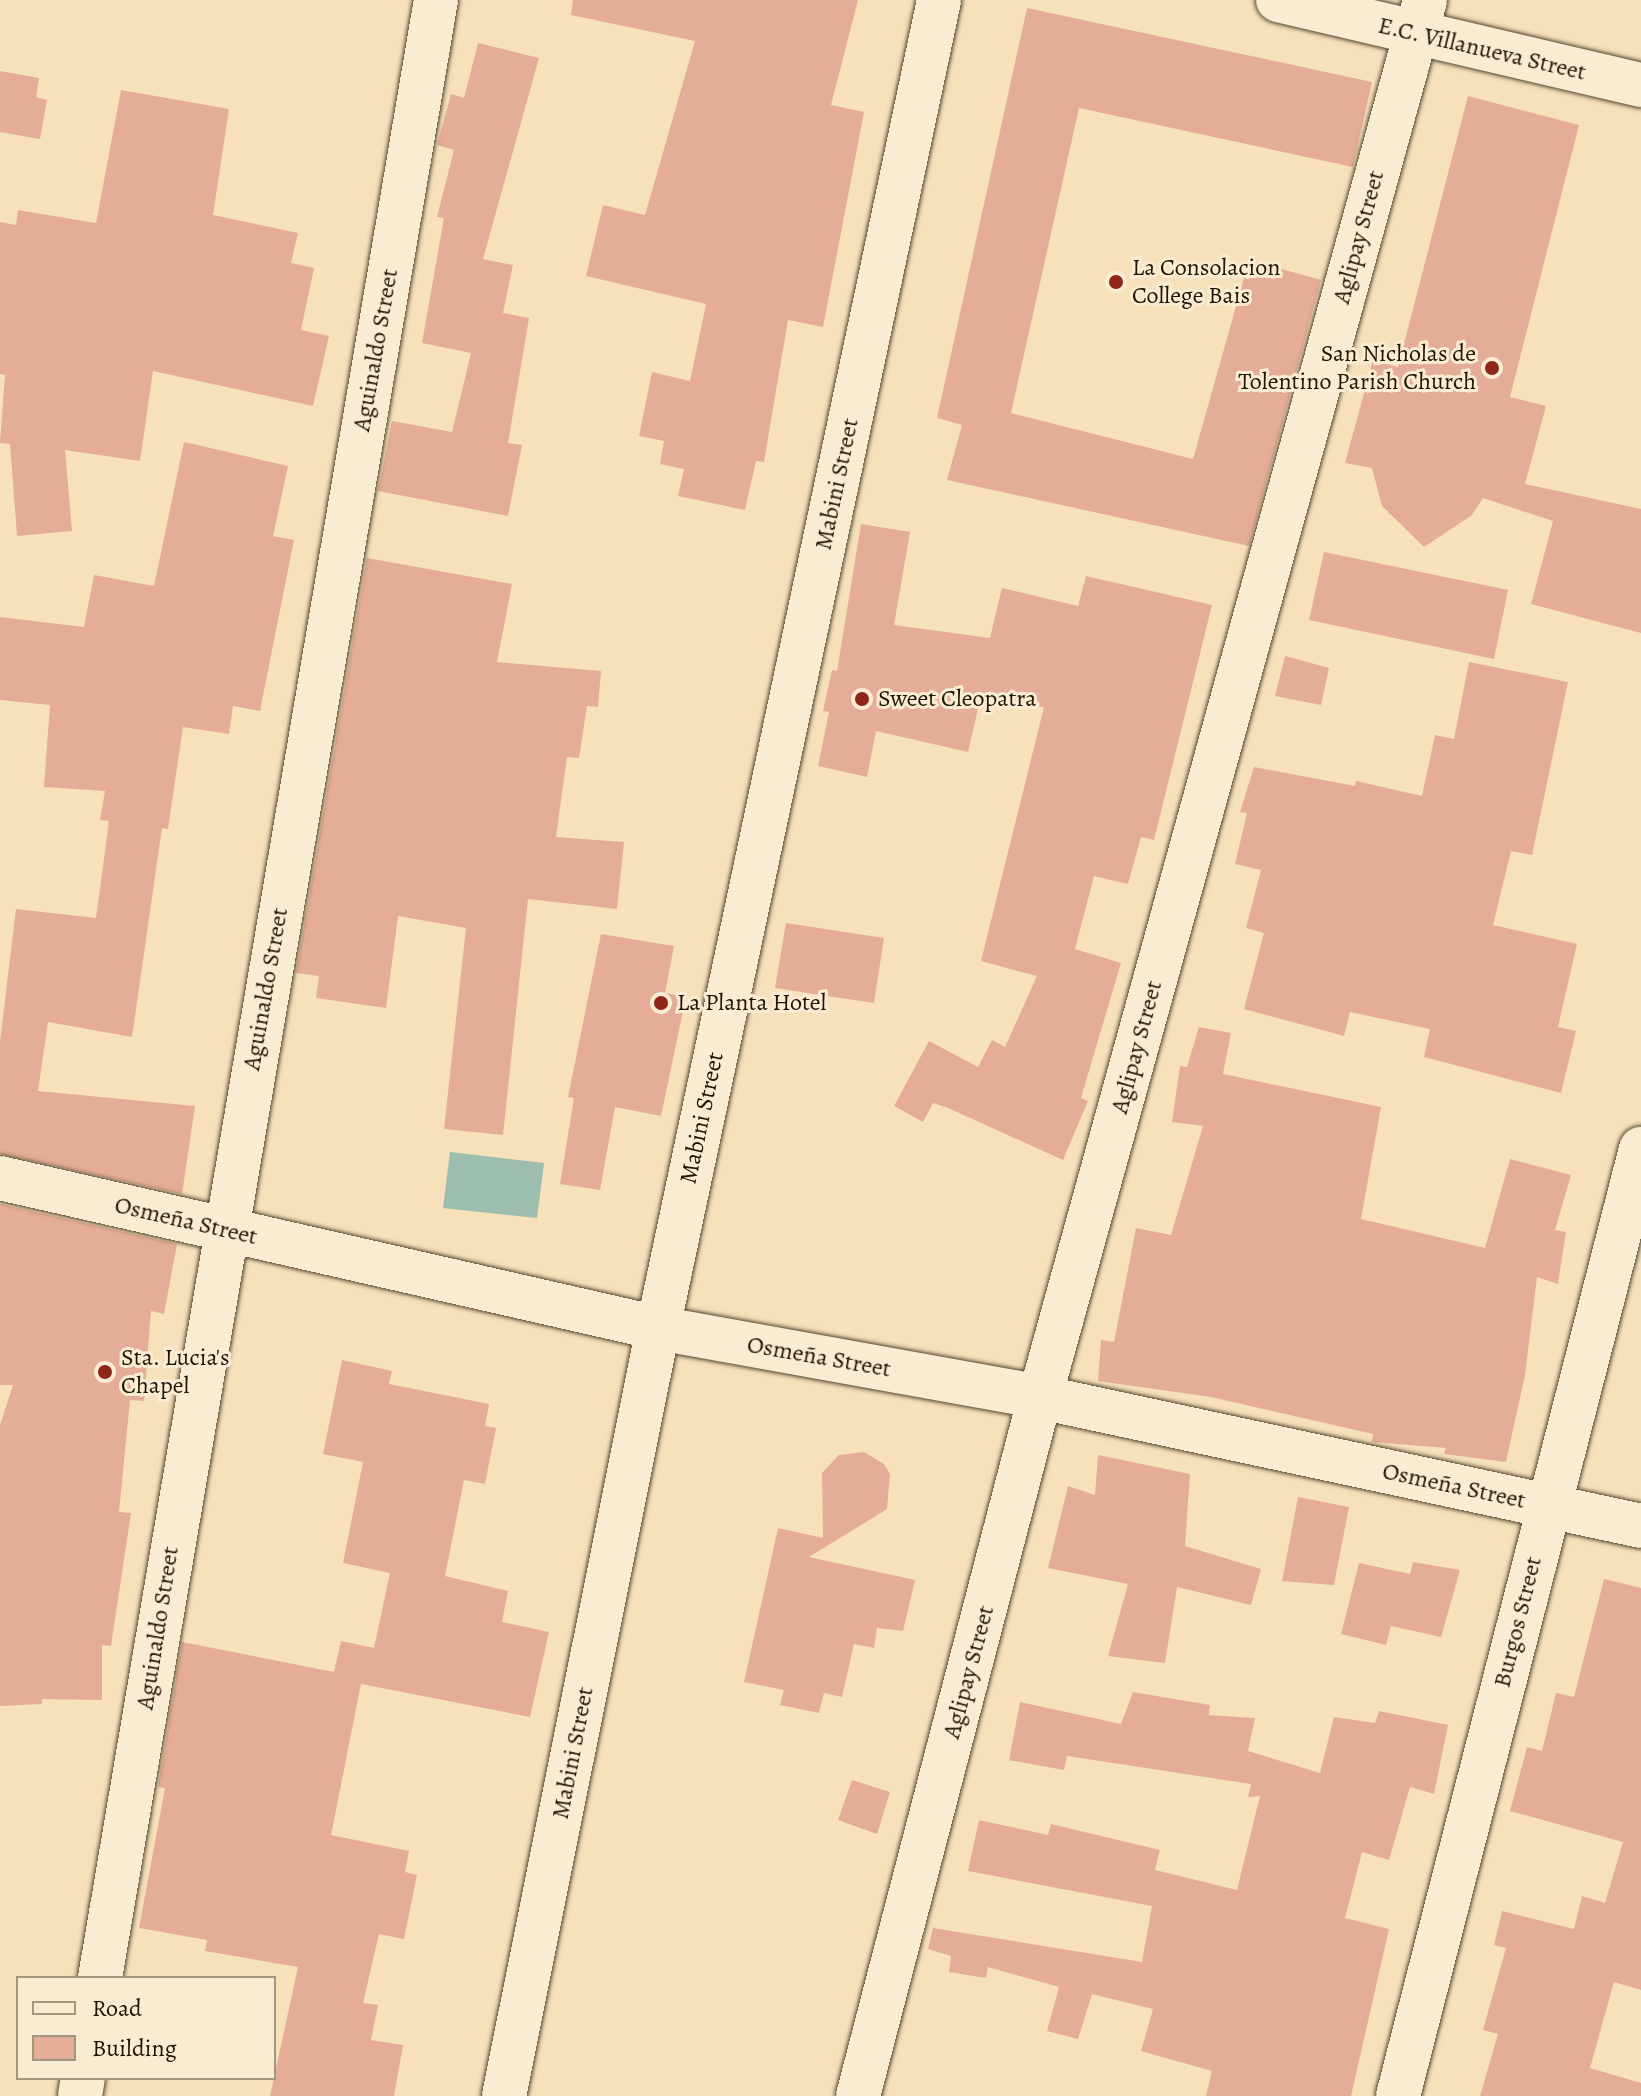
<!DOCTYPE html>
<meta charset="utf-8">
<style>
body{margin:0}
#map{position:relative;width:1641px;height:2096px;overflow:hidden;background:#f6e1bb;font-family:Alegreya,serif}
div>[style]{position:absolute}
[style*='--x']{left:calc(var(--x)*1px);top:calc(var(--y)*1px);width:calc(var(--w)*1px);rotate:calc(var(--a)*1deg)}
.water>*{inset:0;background:#9dbeae}
.building>*{inset:0;background:#e5ad97}
.roads{filter:drop-shadow(0 0 2px #564730) drop-shadow(0 0 2px #564730)}
.minor>*{height:44px;margin:-22px;padding:0 22px;transform-origin:22px;border-radius:22px;background:#f9ecd3}
.dots>*{width:22px;height:22px;translate:-50% -50%;box-sizing:border-box;border:4px solid #f9ecd3;border-radius:50%}
span{translate:-50% -50%;white-space:nowrap;text-align:center;line-height:1.15;-webkit-text-stroke:6px #f9ecd3;paint-order:stroke}
.street-label{font-size:24px;color:#211401}
.poi-label{font-size:24px;color:#211401}
.left{translate:0 -50%;text-align:left}
.right{translate:-100% -50%;text-align:right}
.legend{position:absolute;left:16px;top:1976px;width:260px;height:104px;box-sizing:border-box;background:#f9ecd3;border:2px solid #a3967f;margin:0;padding:10px 14px;list-style:none;font-size:24px;color:#211401}
.legend li{display:flex;align-items:center;gap:16px;height:40px}
.legend b{width:40px;border:2px solid #a3967f}
</style>
<div id="map">
<div class="water">
<div style="clip-path:polygon(450px 1152px,544px 1163px,537px 1218px,443px 1208px)"></div>
</div>
<div class="building">
<div style="clip-path:polygon(573px 0,858px 0,831px 105px,864px 112px,823px 327px,788px 320px,764px 462px,756px 461px,745px 510px,678px 496px,684px 469px,660px 464px,664px 441px,639px 436px,652px 372px,690px 381px,706px 304px,586px 276px,603px 205px,645px 215px,695px 41px,571px 15px)"></div>
<div style="clip-path:polygon(1027px 8px,1372px 82px,1353px 167px,1079px 108px,1011px 413px,1193px 459px,1249px 260px,1321px 280px,1249px 546px,947px 480px,962px 425px,937px 418px)"></div>
<div style="clip-path:polygon(478px 43px,539px 58px,483px 259px,513px 265px,503px 313px,529px 318px,508px 443px,522px 445px,508px 516px,378px 491px,392px 421px,452px 432px,471px 353px,422px 343px,444px 218px,437px 217px,454px 150px,437px 145px,451px 94px,464px 98px)"></div>
<div style="clip-path:polygon(0 71px,39px 78px,36px 97px,47px 100px,40px 139px,0 132px)"></div>
<div style="clip-path:polygon(121px 90px,229px 109px,213px 215px,298px 233px,291px 263px,314px 268px,301px 330px,329px 336px,313px 406px,153px 371px,140px 461px,65px 450px,72px 531px,17px 536px,10px 444px,0 443px,5px 375px,0 374px,0 222px,16px 225px,18px 210px,96px 223px)"></div>
<div style="clip-path:polygon(1468px 96px,1579px 125px,1510px 397px,1546px 406px,1525px 484px,1641px 509px,1641px 633px,1531px 604px,1553px 521px,1483px 498px,1472px 515px,1424px 547px,1382px 506px,1372px 468px,1345px 463px,1373px 360px,1398px 367px)"></div>
<div style="clip-path:polygon(184px 442px,288px 466px,273px 536px,294px 540px,260px 711px,233px 706px,229px 734px,183px 727px,168px 829px,162px 828px,132px 1037px,48px 1022px,38px 1091px,195px 1106px,182px 1194px,0 1154px,0 1042px,16px 909px,96px 918px,109px 821px,100px 820px,105px 791px,44px 787px,50px 705px,0 700px,0 617px,84px 627px,94px 575px,154px 586px)"></div>
<div style="clip-path:polygon(861px 524px,910px 532px,894px 625px,990px 638px,1002px 588px,1078px 606px,1086px 576px,1212px 605px,1154px 840px,1141px 837px,1128px 884px,1094px 876px,1075px 949px,1121px 963px,1081px 1098px,1088px 1101px,1063px 1160px,948px 1108px,933px 1103px,923px 1122px,894px 1106px,929px 1041px,978px 1067px,992px 1040px,1005px 1047px,1037px 976px,981px 961px,1044px 707px,980px 700px,968px 752px,876px 731px,867px 777px,818px 766px,829px 712px,823px 711px,832px 670px,837px 671px)"></div>
<div style="clip-path:polygon(1324px 552px,1508px 590px,1494px 659px,1309px 620px)"></div>
<div style="clip-path:polygon(367px 558px,512px 584px,497px 662px,601px 671px,598px 707px,587px 706px,579px 758px,567px 757px,556px 837px,624px 842px,617px 909px,528px 899px,503px 1135px,444px 1129px,466px 928px,398px 916px,386px 1008px,316px 998px,319px 976px,296px 973px)"></div>
<div style="clip-path:polygon(1285px 656px,1329px 668px,1321px 705px,1275px 696px)"></div>
<div style="clip-path:polygon(1469px 662px,1568px 682px,1532px 855px,1511px 851px,1493px 925px,1577px 944px,1558px 1027px,1576px 1031px,1561px 1093px,1424px 1057px,1430px 1029px,1350px 1012px,1344px 1036px,1244px 1009px,1264px 933px,1246px 928px,1261px 870px,1235px 864px,1247px 813px,1240px 812px,1254px 767px,1355px 786px,1356px 781px,1422px 796px,1435px 735px,1454px 739px)"></div>
<div style="clip-path:polygon(786px 923px,884px 938px,874px 1003px,775px 988px)"></div>
<div style="clip-path:polygon(601px 934px,674px 946px,665px 993px,686px 997px,661px 1116px,615px 1107px,600px 1190px,560px 1184px,574px 1098px,568px 1097px)"></div>
<div style="clip-path:polygon(1199px 1027px,1231px 1033px,1223px 1074px,1381px 1107px,1361px 1219px,1485px 1248px,1510px 1159px,1571px 1175px,1555px 1230px,1566px 1232px,1558px 1284px,1537px 1277px,1525px 1375px,1506px 1462px,1444px 1454px,1446px 1448px,1372px 1442px,1373px 1434px,1211px 1397px,1098px 1381px,1101px 1340px,1114px 1342px,1136px 1228px,1171px 1235px,1203px 1126px,1172px 1122px,1180px 1066px,1187px 1067px)"></div>
<div style="clip-path:polygon(0 1204px,177px 1244px,164px 1314px,151px 1311px,144px 1401px,130px 1400px,119px 1512px,131px 1513px,111px 1646px,102px 1645px,102px 1700px,42px 1699px,42px 1704px,0 1706px,0 1425px,13px 1385px,0 1385px)"></div>
<div style="clip-path:polygon(342px 1360px,392px 1371px,389px 1384px,489px 1404px,485px 1426px,496px 1428px,485px 1484px,464px 1480px,445px 1576px,508px 1591px,502px 1622px,549px 1632px,530px 1717px,361px 1684px,331px 1835px,409px 1851px,405px 1872px,417px 1875px,404px 1939px,379px 1934px,363px 2003px,378px 2005px,371px 2040px,403px 2045px,394px 2096px,270px 2096px,298px 1967px,205px 1951px,207px 1940px,139px 1928px,165px 1788px,158px 1787px,182px 1642px,334px 1672px,341px 1641px,374px 1648px,390px 1573px,343px 1563px,363px 1462px,323px 1454px)"></div>
<div style="clip-path:polygon(864px 1452px,884px 1464px,890px 1474px,887px 1509px,809px 1557px,915px 1580px,903px 1631px,877px 1628px,874px 1648px,854px 1644px,842px 1697px,824px 1693px,819px 1713px,780px 1705px,784px 1690px,744px 1682px,778px 1528px,823px 1538px,822px 1473px,839px 1455px)"></div>
<div style="clip-path:polygon(1098px 1455px,1190px 1474px,1185px 1546px,1261px 1569px,1251px 1605px,1177px 1587px,1165px 1663px,1108px 1656px,1128px 1584px,1048px 1568px,1068px 1486px,1095px 1495px)"></div>
<div style="clip-path:polygon(1298px 1497px,1349px 1507px,1334px 1585px,1282px 1581px)"></div>
<div style="clip-path:polygon(1413px 1562px,1460px 1570px,1441px 1637px,1391px 1626px,1386px 1645px,1341px 1634px,1359px 1563px,1410px 1574px)"></div>
<div style="clip-path:polygon(1604px 1579px,1641px 1588px,1641px 1990px,1614px 1982px,1590px 2068px,1641px 2083px,1641px 2096px,1480px 2096px,1498px 2034px,1483px 2030px,1506px 1948px,1494px 1945px,1502px 1911px,1574px 1929px,1582px 1896px,1605px 1903px,1623px 1842px,1510px 1811px,1527px 1747px,1542px 1751px,1556px 1693px,1574px 1697px)"></div>
<div style="clip-path:polygon(1133px 1692px,1210px 1705px,1209px 1715px,1255px 1718px,1248px 1751px,1320px 1773px,1334px 1717px,1375px 1723px,1379px 1711px,1448px 1725px,1434px 1794px,1410px 1787px,1389px 1860px,1362px 1852px,1345px 1918px,1389px 1929px,1351px 2096px,1206px 2096px,1212px 2071px,1141px 2051px,1153px 2009px,1092px 1994px,1078px 2039px,1047px 2031px,1059px 1987px,988px 1967px,986px 1978px,949px 1972px,951px 1956px,928px 1949px,933px 1928px,1142px 1962px,1152px 1906px,968px 1871px,979px 1820px,1048px 1835px,1051px 1824px,1160px 1850px,1155px 1870px,1237px 1890px,1260px 1796px,1248px 1797px,1251px 1784px,1067px 1756px,1064px 1770px,1009px 1760px,1020px 1702px,1121px 1724px)"></div>
<div style="clip-path:polygon(852px 1780px,890px 1792px,877px 1834px,838px 1820px)"></div>
</div>
<div class="roads">
<div class="minor">
<div style="--x:1278;--y:0;--w:373;--a:13.2"></div>
<div style="--x:0;--y:1178;--w:675;--a:12.84"></div>
<div style="--x:658;--y:1328;--w:388;--a:10.2"></div>
<div style="--x:1040;--y:1397;--w:615;--a:12.11"></div>
<div style="--x:100;--y:1978;--w:2006;--a:-80.36"></div>
<div style="--x:80;--y:2096;--w:18;--a:-81"></div>
<div style="--x:504;--y:2096;--w:783;--a:-78.66"></div>
<div style="--x:658;--y:1328;--w:1357;--a:-78.05"></div>
<div style="--x:858;--y:2096;--w:722;--a:-75.41"></div>
<div style="--x:1040;--y:1397;--w:1449;--a:-74.59"></div>
<div style="--x:1398;--y:2096;--w:978;--a:-75.61"></div>
</div>
</div>
<div class="dots">
<div style="left:1116px;top:282px;background:#8f2418"></div>
<div style="left:1492px;top:368px;background:#8f2418"></div>
<div style="left:862px;top:699px;background:#8f2418"></div>
<div style="left:661px;top:1003px;background:#8f2418"></div>
<div style="left:105px;top:1372px;background:#8f2418"></div>
</div>
<div class="street-label">
<span style="left:1482px;top:49px;rotate:13deg">E.C. Villanueva Street</span>
<span style="left:1359px;top:237px;rotate:-75deg">Aglipay Street</span>
<span style="left:376px;top:350px;rotate:-80deg">Aguinaldo Street</span>
<span style="left:837px;top:484px;rotate:-78deg">Mabini Street</span>
<span style="left:266px;top:989px;rotate:-80deg">Aguinaldo Street</span>
<span style="left:1137px;top:1047px;rotate:-75deg">Aglipay Street</span>
<span style="left:702px;top:1118px;rotate:-78deg">Mabini Street</span>
<span style="left:186px;top:1221px;rotate:13deg">Osmeña Street</span>
<span style="left:819px;top:1357px;rotate:10deg">Osmeña Street</span>
<span style="left:1454px;top:1486px;rotate:12deg">Osmeña Street</span>
<span style="left:1518px;top:1622px;rotate:-76deg">Burgos Street</span>
<span style="left:158px;top:1628px;rotate:-81deg">Aguinaldo Street</span>
<span style="left:969px;top:1672px;rotate:-75deg">Aglipay Street</span>
<span style="left:573px;top:1753px;rotate:-79deg">Mabini Street</span>
</div>
<div class="poi-label">
<span class="left" style="left:1132px;top:282px">La Consolacion<br>College Bais</span>
<span class="right" style="left:1476px;top:368px">San Nicholas de<br>Tolentino Parish Church</span>
<span class="left" style="left:878px;top:699px">Sweet Cleopatra</span>
<span class="left" style="left:677px;top:1003px">La Planta Hotel</span>
<span class="left" style="left:121px;top:1372px">Sta. Lucia's<br>Chapel</span>
</div>
<ul class="legend">
<li><b style="height:10px;background:#f9ecd3"></b>Road</li>
<li><b style="height:22px;background:#e5ad97"></b>Building</li>
</ul>
</div>
